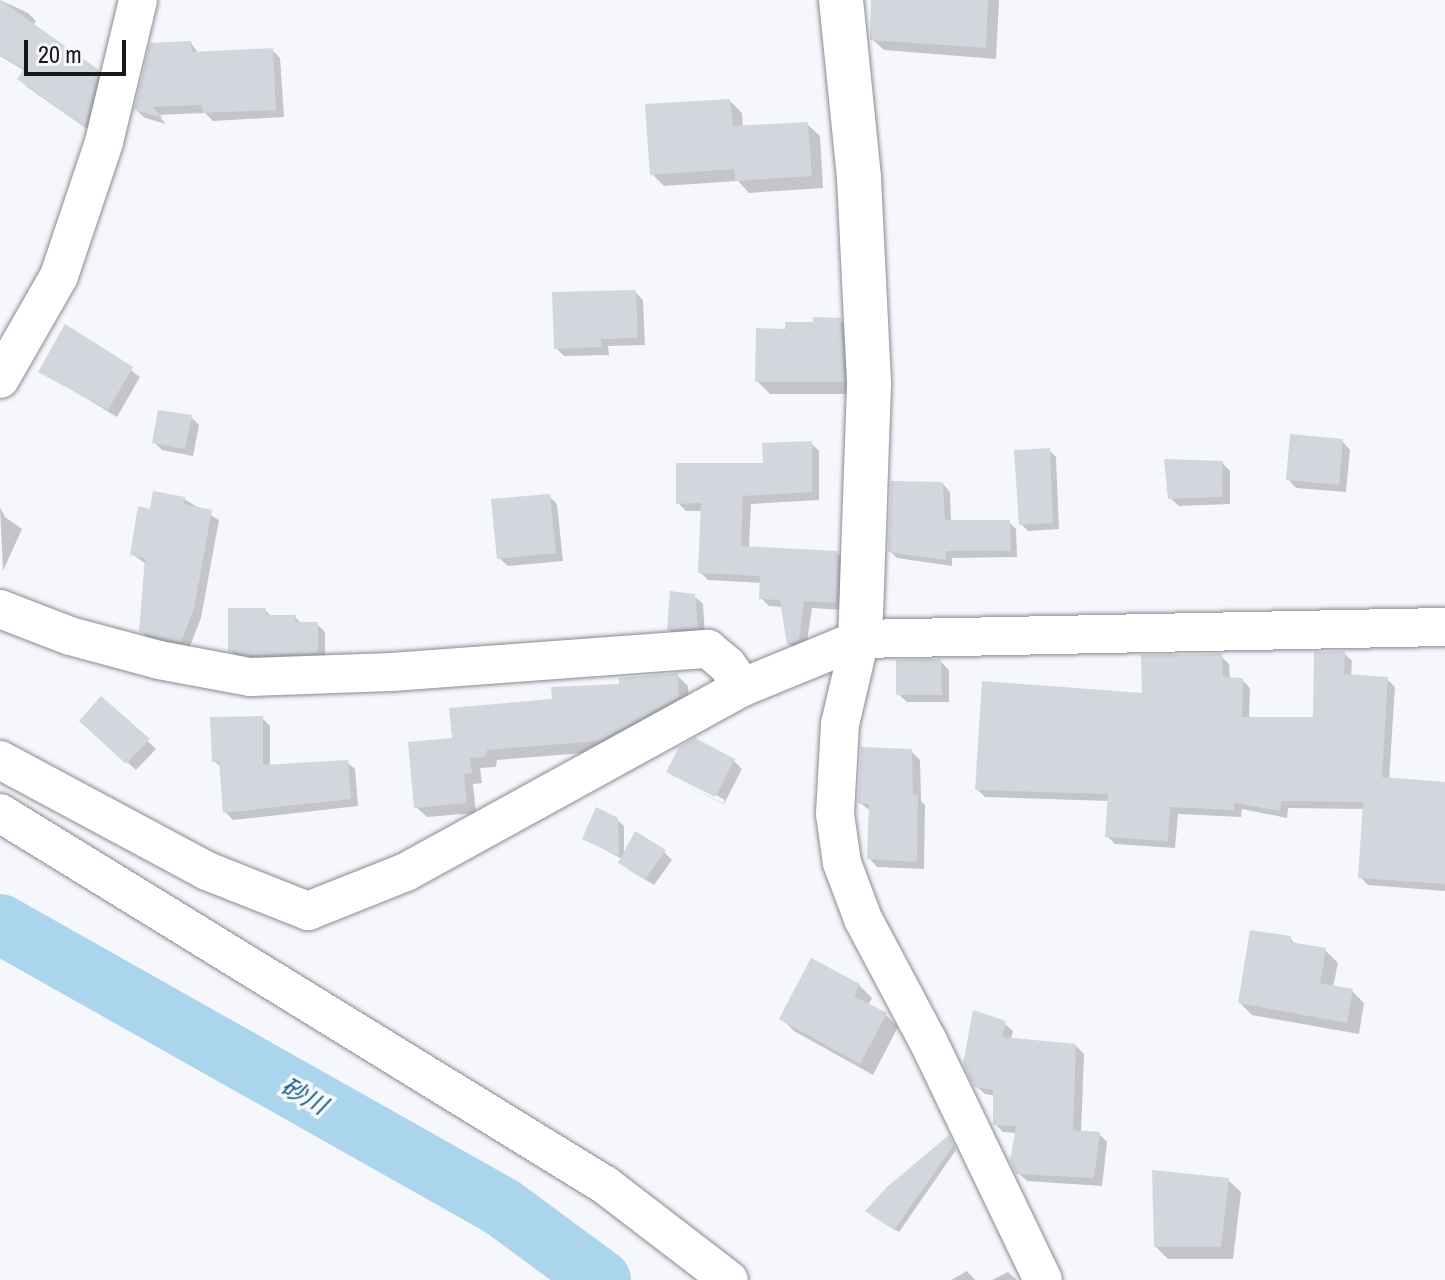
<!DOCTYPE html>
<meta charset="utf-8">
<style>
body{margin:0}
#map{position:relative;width:1445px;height:1280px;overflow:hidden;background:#f6f6fd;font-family:"Archivo Narrow","Noto Sans JP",sans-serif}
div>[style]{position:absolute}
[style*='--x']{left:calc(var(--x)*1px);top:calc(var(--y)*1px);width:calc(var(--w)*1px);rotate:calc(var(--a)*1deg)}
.shadow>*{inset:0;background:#0003}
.river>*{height:60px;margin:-30px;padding:0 30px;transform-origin:30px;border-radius:30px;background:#aad5ec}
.building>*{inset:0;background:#d2d6dd}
.roads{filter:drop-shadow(0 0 2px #8a8a91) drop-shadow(0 0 2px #8a8a91)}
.minor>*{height:38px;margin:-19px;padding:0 19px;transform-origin:19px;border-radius:19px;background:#fff}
.tertiary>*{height:44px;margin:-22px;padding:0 22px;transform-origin:22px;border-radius:22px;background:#fff}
span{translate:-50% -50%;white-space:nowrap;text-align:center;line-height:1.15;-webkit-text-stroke:7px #f6f6fd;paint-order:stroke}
.water-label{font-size:24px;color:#0f5d7c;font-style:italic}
.scale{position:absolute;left:24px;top:40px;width:102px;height:36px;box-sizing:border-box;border:4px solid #19191c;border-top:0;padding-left:10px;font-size:24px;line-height:28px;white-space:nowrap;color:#19191c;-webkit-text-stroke:6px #f6f6fd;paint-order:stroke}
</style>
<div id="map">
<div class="shadow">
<div style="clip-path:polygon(0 0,28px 13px,36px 21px,33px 26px,106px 80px,93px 133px,27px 87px,19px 79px,25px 71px,0 56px)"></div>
<div style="clip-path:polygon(873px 0,999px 0,996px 59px,884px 50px,872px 39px)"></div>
<div style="clip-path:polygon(191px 43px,199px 54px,272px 50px,280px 58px,284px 117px,213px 121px,205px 113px,158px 115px,166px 124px,145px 118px,136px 110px)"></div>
<div style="clip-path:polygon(730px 101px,742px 113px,743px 128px,807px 124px,820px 136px,823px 188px,749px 193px,738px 181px,664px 186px,652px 174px)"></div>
<div style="clip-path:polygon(635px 292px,643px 300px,645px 345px,608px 346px,609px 355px,564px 356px,556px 348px)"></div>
<div style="clip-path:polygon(840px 320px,852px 332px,855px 394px,770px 394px,757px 381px,787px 331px,787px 324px)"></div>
<div style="clip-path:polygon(66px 327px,95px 343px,140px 377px,117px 417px,41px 371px)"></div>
<div style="clip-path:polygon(191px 417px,199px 425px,193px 456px,162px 450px,154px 442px)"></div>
<div style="clip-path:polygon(1342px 441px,1350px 450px,1346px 492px,1296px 488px,1288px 479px)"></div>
<div style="clip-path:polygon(811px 443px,819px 451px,819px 500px,751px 504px,749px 548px,837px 553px,845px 561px,844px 610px,812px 608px,806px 648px,796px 652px,789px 644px,783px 607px,769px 606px,761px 598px,762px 583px,708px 580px,700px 572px,703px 511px,686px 511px,678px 503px)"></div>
<div style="clip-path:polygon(1049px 450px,1056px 457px,1059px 529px,1028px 531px,1021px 524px)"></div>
<div style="clip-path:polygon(1222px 463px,1230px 471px,1230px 504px,1179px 506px,1170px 498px)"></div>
<div style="clip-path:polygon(943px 484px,950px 492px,951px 522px,1009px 522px,1016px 529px,1017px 557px,952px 558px,952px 566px,897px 558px,890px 551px)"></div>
<div style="clip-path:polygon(549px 496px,557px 504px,563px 561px,508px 566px,499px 558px)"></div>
<div style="clip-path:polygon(184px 499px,219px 520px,201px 618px,189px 649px,149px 639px,141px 631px,146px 564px,132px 554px,151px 511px)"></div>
<div style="clip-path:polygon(0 507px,5px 517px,22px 529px,3px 571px)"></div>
<div style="clip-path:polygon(694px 596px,703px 604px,705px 635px,677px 637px,669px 629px)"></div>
<div style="clip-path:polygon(265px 610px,272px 617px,295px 617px,302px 624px,317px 624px,325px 632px,325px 660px,238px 658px,230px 650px)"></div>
<div style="clip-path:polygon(1344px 653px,1352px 661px,1351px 676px,1387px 679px,1395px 687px,1389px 780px,1445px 784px,1445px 891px,1368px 885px,1360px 877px,1364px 809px,1288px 808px,1287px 818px,1242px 809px,1241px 817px,1178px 814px,1175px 848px,1115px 844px,1107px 836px,1110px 801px,985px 797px,977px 789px,1221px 656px,1229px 664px,1230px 680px,1242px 680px,1250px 688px,1249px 719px,1315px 720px)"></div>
<div style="clip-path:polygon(940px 661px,949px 670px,949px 702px,907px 702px,898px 694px)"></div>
<div style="clip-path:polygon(677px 675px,688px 686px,689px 708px,610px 751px,497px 760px,496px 767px,480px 768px,482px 783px,473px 784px,476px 813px,427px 817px,416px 807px,454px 740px,554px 700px)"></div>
<div style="clip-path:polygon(102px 698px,156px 749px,136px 770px,89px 728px)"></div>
<div style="clip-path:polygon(262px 718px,270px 726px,270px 767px,347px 762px,355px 769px,358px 806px,233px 820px,225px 812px,222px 768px,214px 761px)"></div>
<div style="clip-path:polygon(911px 751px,920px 760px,921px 801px,925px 805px,924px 869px,877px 867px,869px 858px,871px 811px,860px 803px)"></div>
<div style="clip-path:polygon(734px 761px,742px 769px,724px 804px,677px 780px,723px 804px,725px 800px,676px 774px,676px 778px,669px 771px)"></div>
<div style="clip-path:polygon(617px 820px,624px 826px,624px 855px,664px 852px,672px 860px,654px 885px,629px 870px,622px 859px,585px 839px)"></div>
<div style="clip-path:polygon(1290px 938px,1297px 946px,1325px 950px,1338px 963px,1333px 987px,1352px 991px,1364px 1003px,1359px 1034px,1252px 1015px,1240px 1003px)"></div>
<div style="clip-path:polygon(859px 985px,872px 998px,868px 1005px,886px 1015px,898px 1027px,873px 1075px,794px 1031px,782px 1019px)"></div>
<div style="clip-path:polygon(1004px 1023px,1013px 1031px,1011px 1039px,1076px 1046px,1084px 1054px,1081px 1133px,1099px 1134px,1107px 1142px,1102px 1186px,1027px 1181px,1018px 1173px,1017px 1133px,1003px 1132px,995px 1124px,995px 1096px,985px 1094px,976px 1086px)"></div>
<div style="clip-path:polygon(952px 1141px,956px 1150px,899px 1232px,871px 1215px)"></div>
<div style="clip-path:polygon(1228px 1180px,1241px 1192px,1233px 1259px,1168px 1259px,1156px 1247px)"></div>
<div style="clip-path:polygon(967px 1271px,975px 1280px,951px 1280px)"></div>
<div style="clip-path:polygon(1008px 1272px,1017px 1280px,992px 1280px)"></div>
</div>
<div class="river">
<div style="--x:0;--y:924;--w:576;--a:29.41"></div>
<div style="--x:502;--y:1207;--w:123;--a:36.4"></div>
</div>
<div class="building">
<div style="clip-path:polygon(0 0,99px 70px,85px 127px,17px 79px,24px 69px,0 55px)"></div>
<div style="clip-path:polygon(871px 0,988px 0,986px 48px,870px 40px)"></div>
<div style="clip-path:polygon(191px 41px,192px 52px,273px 48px,276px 110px,203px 113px,202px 105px,153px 107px,163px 118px,134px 110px,150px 43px)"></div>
<div style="clip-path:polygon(730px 99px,733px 126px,808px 122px,812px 176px,735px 181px,734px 169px,650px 175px,645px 104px)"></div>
<div style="clip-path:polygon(636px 290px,638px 338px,601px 339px,602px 347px,554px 349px,552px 292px)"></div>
<div style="clip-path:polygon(813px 317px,841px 318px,844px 382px,755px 382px,756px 328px,785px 329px,785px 322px,813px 322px)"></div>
<div style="clip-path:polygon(65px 324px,133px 367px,108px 410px,38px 372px)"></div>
<div style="clip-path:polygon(158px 410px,192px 415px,185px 449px,152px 443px)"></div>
<div style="clip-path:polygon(1290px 434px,1343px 439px,1339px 485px,1286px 480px)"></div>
<div style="clip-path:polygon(812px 441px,812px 492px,743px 496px,741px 546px,838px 551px,836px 603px,804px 601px,799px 640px,787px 645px,780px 600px,759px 599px,760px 576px,698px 573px,701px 503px,676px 504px,676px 463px,763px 463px,762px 443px)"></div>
<div style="clip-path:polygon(1050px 448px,1053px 523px,1019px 525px,1014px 450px)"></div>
<div style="clip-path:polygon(1164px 459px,1223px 461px,1222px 497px,1168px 499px)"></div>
<div style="clip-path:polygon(891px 481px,943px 482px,945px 520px,1010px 520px,1011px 551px,946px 551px,946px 560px,888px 552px)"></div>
<div style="clip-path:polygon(153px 491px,185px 497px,184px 504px,212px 510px,194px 609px,181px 642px,139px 632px,145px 558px,130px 555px,138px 506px,150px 509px)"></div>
<div style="clip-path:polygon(550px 494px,556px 553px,497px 559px,491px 499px)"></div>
<div style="clip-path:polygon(670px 591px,695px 594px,698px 628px,667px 630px)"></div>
<div style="clip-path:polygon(228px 608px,266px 608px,266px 615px,296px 615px,295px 622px,318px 622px,318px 653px,252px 655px,228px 651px)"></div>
<div style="clip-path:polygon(1345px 651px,1344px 674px,1388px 677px,1382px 777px,1445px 782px,1445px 884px,1358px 878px,1363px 802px,1281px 801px,1280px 811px,1234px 803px,1234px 810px,1170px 807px,1168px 841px,1105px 837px,1108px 794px,975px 790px,982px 681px,1142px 693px,1141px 655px,1222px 654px,1223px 677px,1243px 678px,1242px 717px,1313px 717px,1314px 652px)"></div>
<div style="clip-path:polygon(941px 659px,942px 695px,896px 695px,896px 660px)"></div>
<div style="clip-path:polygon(678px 673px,679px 697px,599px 741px,487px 750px,485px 757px,470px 758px,472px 773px,464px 774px,467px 803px,414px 808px,408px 742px,452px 738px,449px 708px,552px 699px,551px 687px,619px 684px,619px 678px)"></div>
<div style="clip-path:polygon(101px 696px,150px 739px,126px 764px,79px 721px)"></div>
<div style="clip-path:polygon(263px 716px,263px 765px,348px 760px,351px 799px,223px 813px,219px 761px,212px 762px,210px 717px)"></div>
<div style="clip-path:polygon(695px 738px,735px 759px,715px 797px,666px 772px,679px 747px)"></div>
<div style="clip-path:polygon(861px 747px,912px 749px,913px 795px,918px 795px,917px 862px,867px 859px,869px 804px,858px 803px)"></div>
<div style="clip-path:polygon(596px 807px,618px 818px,619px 856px,582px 839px)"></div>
<div style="clip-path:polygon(635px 831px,666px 850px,645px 879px,618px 863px)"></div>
<div style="clip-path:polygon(1250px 930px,1291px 936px,1290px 942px,1326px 948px,1320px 983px,1353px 989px,1347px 1023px,1238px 1003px)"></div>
<div style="clip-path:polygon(811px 958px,860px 984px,854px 996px,887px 1013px,860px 1064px,779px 1019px)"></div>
<div style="clip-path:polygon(973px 1010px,1006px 1021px,1002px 1037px,1076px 1044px,1073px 1130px,1100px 1132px,1094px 1178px,1016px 1174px,1010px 1161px,1016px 1126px,993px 1125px,993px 1090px,974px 1087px,963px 1064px)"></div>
<div style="clip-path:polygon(949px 1135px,954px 1145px,894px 1230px,865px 1211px,887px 1187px)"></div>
<div style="clip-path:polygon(1152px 1170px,1229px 1178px,1221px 1247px,1154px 1247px)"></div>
</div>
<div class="roads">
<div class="minor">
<div style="--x:0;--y:379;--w:119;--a:-60.2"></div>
<div style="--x:59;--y:276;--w:141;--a:-71.4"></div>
<div style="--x:104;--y:142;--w:146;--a:-76.5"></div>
<div style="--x:0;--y:609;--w:75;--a:21.1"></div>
<div style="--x:70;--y:636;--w:92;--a:15.1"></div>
<div style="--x:159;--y:660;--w:93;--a:10.6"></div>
<div style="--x:250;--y:677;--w:142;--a:-2"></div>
<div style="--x:392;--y:672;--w:317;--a:-4.2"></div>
<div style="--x:708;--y:649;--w:25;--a:40"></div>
<div style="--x:727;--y:665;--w:27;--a:54"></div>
<div style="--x:860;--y:639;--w:87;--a:103.2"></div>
<div style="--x:840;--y:724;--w:90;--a:93.2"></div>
<div style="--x:835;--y:814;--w:49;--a:81.9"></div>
<div style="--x:842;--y:863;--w:60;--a:69.4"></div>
<div style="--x:863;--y:919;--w:138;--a:62"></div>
<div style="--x:928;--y:1041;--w:265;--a:64.3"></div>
<div style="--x:0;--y:760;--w:235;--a:28.2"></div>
<div style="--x:207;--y:871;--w:109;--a:21.6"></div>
<div style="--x:308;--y:911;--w:105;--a:-21.7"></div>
<div style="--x:406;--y:872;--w:384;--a:-28.8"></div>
<div style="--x:743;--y:687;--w:126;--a:-22.3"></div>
<div style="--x:860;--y:639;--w:585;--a:-1.18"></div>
<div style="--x:0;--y:813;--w:710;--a:31.59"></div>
<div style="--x:605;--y:1185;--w:156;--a:37.5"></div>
</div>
<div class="tertiary">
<div style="--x:841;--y:0;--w:179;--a:84.2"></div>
<div style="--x:859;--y:178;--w:207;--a:87.2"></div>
<div style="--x:869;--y:385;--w:254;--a:92"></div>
</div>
</div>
<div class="water-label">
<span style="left:304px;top:1096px;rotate:29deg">砂川</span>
</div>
<div class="scale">20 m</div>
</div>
